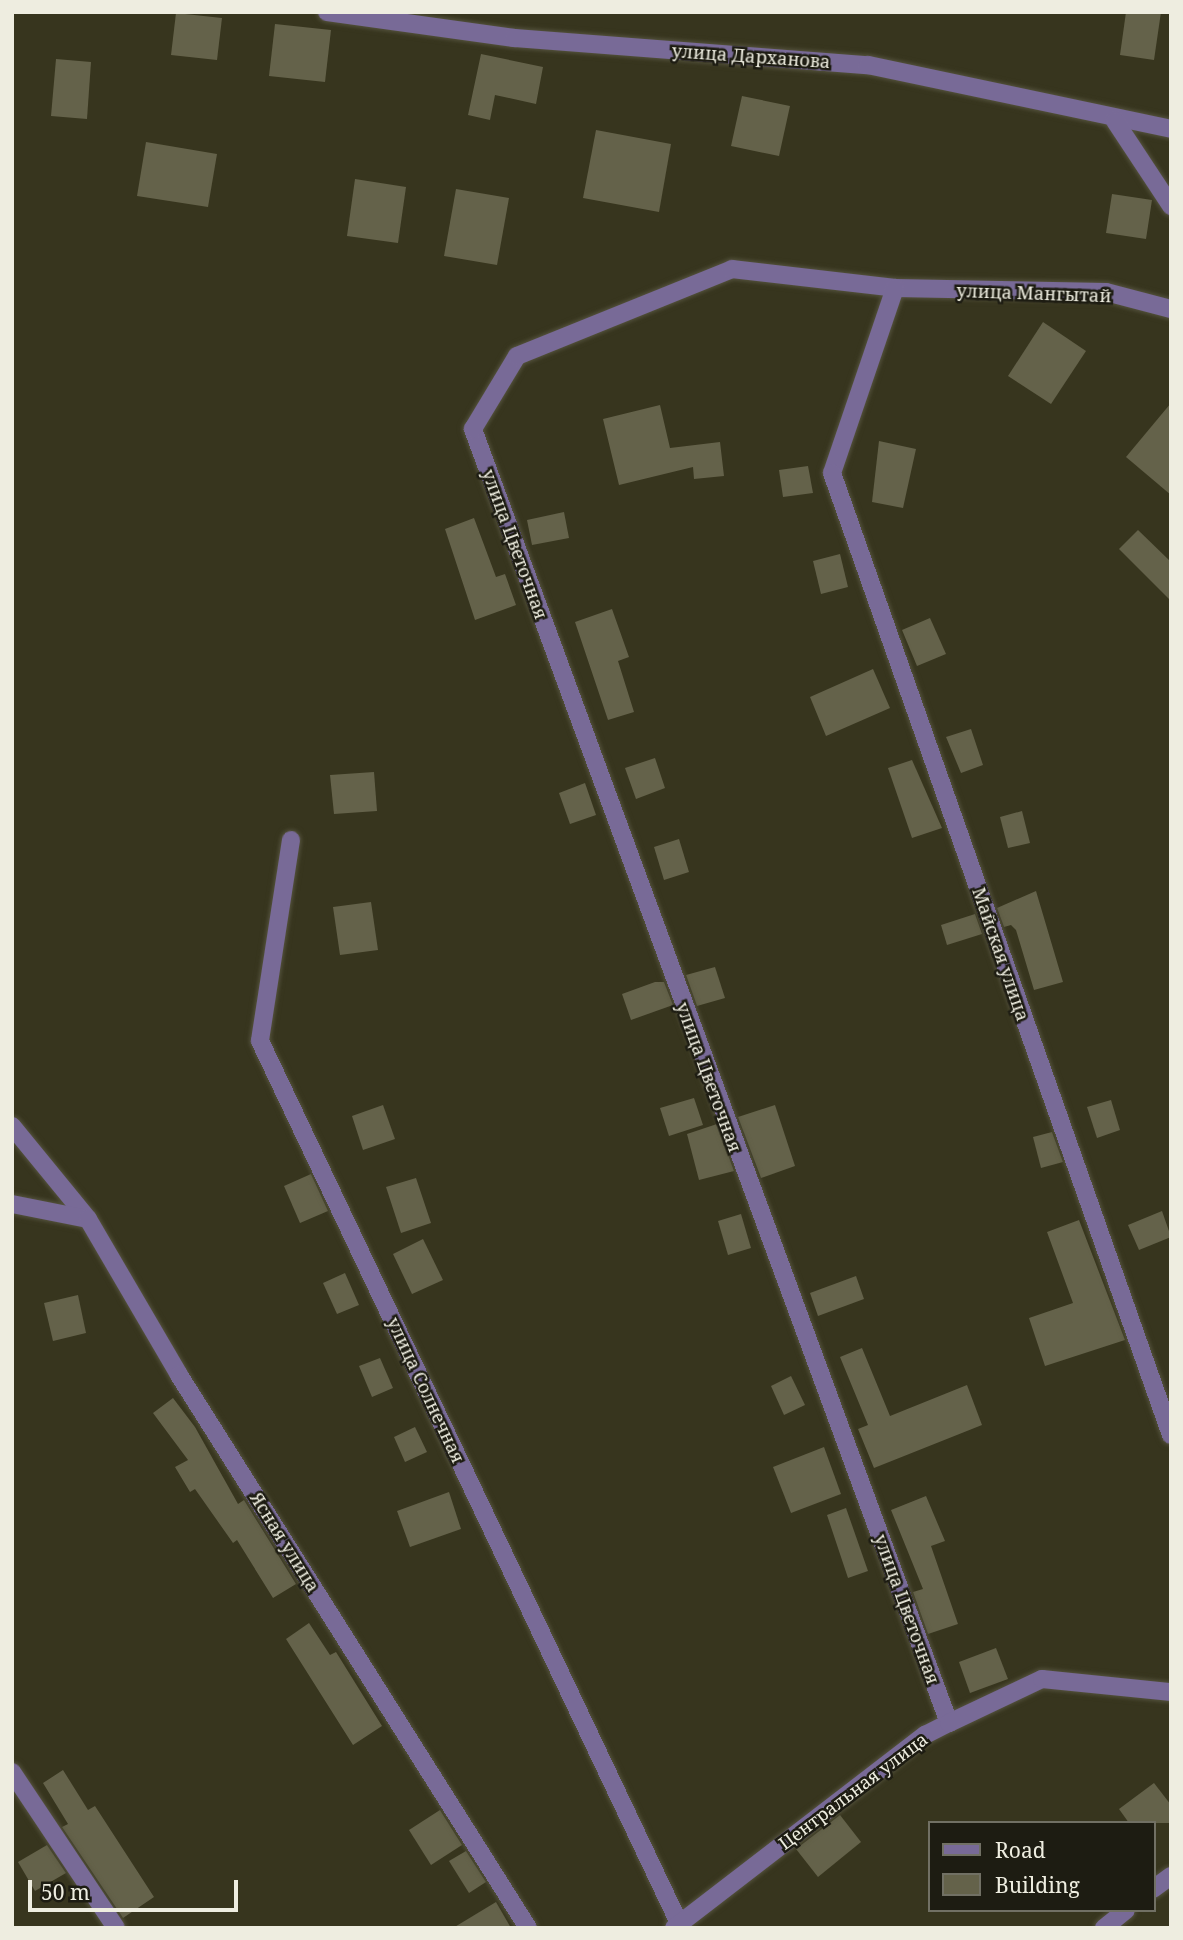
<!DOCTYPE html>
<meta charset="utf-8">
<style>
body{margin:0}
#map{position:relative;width:1183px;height:1940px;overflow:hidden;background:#37351e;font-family:"Noto Serif",serif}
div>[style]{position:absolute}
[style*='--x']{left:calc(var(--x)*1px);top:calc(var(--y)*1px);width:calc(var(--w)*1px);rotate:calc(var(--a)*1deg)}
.building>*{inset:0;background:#64624a}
.roads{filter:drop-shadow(0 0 2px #54523d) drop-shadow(0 0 2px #54523d)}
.minor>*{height:18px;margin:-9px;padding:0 9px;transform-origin:9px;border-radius:9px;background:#786a97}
span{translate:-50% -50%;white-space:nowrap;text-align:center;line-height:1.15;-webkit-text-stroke:5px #1d1c12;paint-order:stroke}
.street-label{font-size:18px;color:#eeede0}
.frame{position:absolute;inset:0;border:14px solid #eeede0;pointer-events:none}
.legend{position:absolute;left:928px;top:1821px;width:228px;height:91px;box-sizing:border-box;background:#1d1c12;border:2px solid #717064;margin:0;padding:9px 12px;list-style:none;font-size:21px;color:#eeede0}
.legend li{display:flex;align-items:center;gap:14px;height:35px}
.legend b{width:35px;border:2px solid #717064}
.scale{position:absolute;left:28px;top:1880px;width:210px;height:32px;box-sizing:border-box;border:4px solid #eeede0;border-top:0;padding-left:9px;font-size:21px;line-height:24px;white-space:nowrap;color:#eeede0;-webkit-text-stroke:5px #1d1c12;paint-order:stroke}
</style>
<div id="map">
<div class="building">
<div style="clip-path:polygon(1126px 12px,1161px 12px,1154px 60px,1120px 55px)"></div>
<div style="clip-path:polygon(176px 13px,222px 18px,217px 60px,171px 55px)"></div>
<div style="clip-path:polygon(275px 24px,331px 30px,325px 82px,269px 76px)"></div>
<div style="clip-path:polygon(481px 54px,543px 67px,536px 104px,495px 95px,490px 120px,468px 115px)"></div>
<div style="clip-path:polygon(56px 59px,91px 62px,87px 119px,51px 116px)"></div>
<div style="clip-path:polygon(742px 96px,790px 106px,779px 156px,731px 146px)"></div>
<div style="clip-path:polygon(596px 130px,671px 144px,659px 212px,583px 198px)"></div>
<div style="clip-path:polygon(146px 142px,217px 154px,208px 207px,137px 196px)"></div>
<div style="clip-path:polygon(355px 179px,406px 187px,398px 243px,347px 236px)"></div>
<div style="clip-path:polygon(456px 189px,509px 198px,497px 265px,444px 256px)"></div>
<div style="clip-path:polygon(1112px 194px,1152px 200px,1146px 239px,1106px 233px)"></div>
<div style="clip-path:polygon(1043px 322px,1086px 351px,1051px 404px,1008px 376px)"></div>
<div style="clip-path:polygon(1171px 403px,1171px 495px,1126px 457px)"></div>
<div style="clip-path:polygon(660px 405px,670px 448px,720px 442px,724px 476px,694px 479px,693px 467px,619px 485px,603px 419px)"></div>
<div style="clip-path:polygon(879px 441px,916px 449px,903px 508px,872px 502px)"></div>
<div style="clip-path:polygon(808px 466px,813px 493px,783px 497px,779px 470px)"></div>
<div style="clip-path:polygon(564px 512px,569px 538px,532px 545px,527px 520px)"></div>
<div style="clip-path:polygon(474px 518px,496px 577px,505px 574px,516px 605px,475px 620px,445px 529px)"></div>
<div style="clip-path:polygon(1138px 530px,1171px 562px,1171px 601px,1119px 549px)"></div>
<div style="clip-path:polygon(840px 554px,848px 587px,821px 594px,813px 561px)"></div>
<div style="clip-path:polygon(612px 609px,629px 657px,618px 661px,634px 712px,608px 720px,575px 622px)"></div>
<div style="clip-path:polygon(930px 618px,946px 654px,917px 666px,902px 630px)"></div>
<div style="clip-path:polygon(873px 669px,890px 708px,826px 736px,810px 697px)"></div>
<div style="clip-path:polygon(971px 729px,983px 765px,961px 773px,946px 737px)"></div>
<div style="clip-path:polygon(655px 758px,665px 788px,636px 799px,625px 768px)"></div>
<div style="clip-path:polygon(912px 760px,942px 828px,912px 838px,888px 768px)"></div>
<div style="clip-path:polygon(374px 772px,377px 811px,334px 814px,330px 775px)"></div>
<div style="clip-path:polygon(585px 783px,596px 815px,570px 824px,559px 793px)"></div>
<div style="clip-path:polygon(1022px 811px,1030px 843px,1008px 848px,1000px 817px)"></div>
<div style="clip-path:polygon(679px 839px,689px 872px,664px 880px,654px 847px)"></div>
<div style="clip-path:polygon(1036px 891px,1063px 982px,1034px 990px,1016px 930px,1011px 925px,1004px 927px,997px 908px)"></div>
<div style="clip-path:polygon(371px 902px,378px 950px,340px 955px,333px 907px)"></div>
<div style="clip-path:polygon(975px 914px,982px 934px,947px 945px,941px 925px)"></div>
<div style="clip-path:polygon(715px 967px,725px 998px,697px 1006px,686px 975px)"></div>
<div style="clip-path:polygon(655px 982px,664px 982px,673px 1005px,631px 1020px,622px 994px)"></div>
<div style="clip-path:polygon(694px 1098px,703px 1125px,669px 1136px,660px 1108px)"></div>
<div style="clip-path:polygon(1111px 1100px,1120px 1130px,1097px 1138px,1087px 1107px)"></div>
<div style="clip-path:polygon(383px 1105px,395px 1139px,363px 1150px,352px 1116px)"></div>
<div style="clip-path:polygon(775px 1105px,795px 1166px,761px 1178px,738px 1117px)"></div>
<div style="clip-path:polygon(717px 1124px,734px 1171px,699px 1180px,687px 1134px)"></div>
<div style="clip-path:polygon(1052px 1132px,1063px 1162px,1041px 1168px,1033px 1137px)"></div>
<div style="clip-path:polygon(311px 1174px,328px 1211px,300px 1223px,284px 1186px)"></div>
<div style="clip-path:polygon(416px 1178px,431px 1223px,401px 1233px,386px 1187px)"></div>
<div style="clip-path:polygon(1162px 1211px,1171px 1237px,1139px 1250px,1128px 1225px)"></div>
<div style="clip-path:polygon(741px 1214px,751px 1248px,728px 1255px,718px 1221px)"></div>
<div style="clip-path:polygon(1079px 1220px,1125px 1340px,1045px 1366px,1029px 1318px,1073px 1303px,1047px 1232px)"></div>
<div style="clip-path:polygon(423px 1239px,443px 1280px,412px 1294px,393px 1254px)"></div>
<div style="clip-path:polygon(345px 1273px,359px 1305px,337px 1314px,323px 1283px)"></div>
<div style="clip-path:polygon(856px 1276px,864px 1299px,818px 1316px,810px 1293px)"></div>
<div style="clip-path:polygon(78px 1295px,86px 1333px,53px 1341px,44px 1303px)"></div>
<div style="clip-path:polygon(862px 1348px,890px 1416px,967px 1385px,982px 1425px,874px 1468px,858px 1429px,868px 1425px,840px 1357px)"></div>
<div style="clip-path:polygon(380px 1358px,393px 1388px,372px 1397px,359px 1366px)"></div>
<div style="clip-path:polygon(791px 1376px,805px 1405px,784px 1415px,771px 1386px)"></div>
<div style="clip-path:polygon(173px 1398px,195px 1427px,238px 1504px,244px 1500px,296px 1584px,273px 1598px,237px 1540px,233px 1543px,195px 1489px,190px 1492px,175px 1467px,188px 1460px,153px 1413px)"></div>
<div style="clip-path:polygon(415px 1427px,427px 1452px,405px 1462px,394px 1437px)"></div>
<div style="clip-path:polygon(824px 1447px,841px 1494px,791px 1513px,773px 1467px)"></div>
<div style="clip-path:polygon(449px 1492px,461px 1529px,410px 1547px,397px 1511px)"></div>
<div style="clip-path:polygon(926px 1496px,945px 1541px,931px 1546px,958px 1624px,928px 1634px,913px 1592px,923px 1589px,891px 1510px)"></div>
<div style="clip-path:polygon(846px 1508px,868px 1571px,848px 1578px,827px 1515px)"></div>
<div style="clip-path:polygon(309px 1623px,330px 1655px,336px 1652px,382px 1726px,353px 1745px,286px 1639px)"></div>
<div style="clip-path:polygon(996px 1648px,1008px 1679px,970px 1693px,959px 1662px)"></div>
<div style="clip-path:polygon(63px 1770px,88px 1810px,95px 1806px,154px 1897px,123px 1918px,62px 1827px,68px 1824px,43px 1783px)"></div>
<div style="clip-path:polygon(1154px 1783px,1171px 1805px,1171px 1823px,1129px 1823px,1119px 1809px)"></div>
<div style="clip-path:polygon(440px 1810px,462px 1845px,431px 1865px,409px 1830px)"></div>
<div style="clip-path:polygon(840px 1815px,861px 1842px,818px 1877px,796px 1849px)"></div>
<div style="clip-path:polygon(47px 1845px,66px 1873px,35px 1891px,18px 1862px)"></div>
<div style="clip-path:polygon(466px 1851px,486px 1882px,469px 1893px,449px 1861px)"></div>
<div style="clip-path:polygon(496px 1902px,511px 1928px,453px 1928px)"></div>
</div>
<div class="roads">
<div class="minor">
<div style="--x:327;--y:12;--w:189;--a:7.9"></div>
<div style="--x:514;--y:38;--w:355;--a:4.4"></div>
<div style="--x:868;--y:65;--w:310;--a:11.9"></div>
<div style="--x:1115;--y:121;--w:102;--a:56.6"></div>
<div style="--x:895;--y:288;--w:211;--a:1.1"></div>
<div style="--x:1106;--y:292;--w:67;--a:14.7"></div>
<div style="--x:291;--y:840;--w:203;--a:98.8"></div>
<div style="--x:260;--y:1041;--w:976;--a:64.59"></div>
<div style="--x:12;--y:1126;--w:120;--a:50.7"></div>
<div style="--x:12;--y:1204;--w:77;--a:11.2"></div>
<div style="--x:88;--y:1219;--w:181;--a:59.7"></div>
<div style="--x:179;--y:1375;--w:654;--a:57.74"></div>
<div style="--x:949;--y:1723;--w:1379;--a:-110.2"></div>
<div style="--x:473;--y:429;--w:85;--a:-58.9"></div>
<div style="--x:517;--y:356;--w:232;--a:-22"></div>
<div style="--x:732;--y:269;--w:164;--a:6.6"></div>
<div style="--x:895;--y:288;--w:195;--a:108.8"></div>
<div style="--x:832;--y:473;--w:1020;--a:70.59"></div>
<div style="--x:12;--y:1772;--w:187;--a:56.3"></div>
<div style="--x:1153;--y:1889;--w:22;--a:-36"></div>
<div style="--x:674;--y:1928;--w:317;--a:-37.6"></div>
<div style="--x:925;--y:1735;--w:27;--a:-27"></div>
<div style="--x:949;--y:1723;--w:103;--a:-25.3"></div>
<div style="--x:1042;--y:1679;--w:130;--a:5.8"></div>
<div style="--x:1104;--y:1928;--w:28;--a:-39"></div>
</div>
</div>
<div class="street-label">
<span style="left:751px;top:56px;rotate:4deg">улица Дарханова</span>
<span style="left:1034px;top:293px;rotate:2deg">улица Мангытай</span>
<span style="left:515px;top:544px;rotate:70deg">улица Цветочная</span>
<span style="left:1001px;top:954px;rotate:71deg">Майская улица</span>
<span style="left:709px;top:1077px;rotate:70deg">улица Цветочная</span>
<span style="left:426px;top:1390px;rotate:65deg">улица Солнечная</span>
<span style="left:285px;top:1542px;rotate:58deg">Ясная улица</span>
<span style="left:907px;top:1609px;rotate:70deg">улица Цветочная</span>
<span style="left:853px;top:1791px;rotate:-37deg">Центральная улица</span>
</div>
<div class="frame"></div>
<ul class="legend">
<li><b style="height:9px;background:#786a97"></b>Road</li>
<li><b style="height:19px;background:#64624a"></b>Building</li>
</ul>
<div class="scale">50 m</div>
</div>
